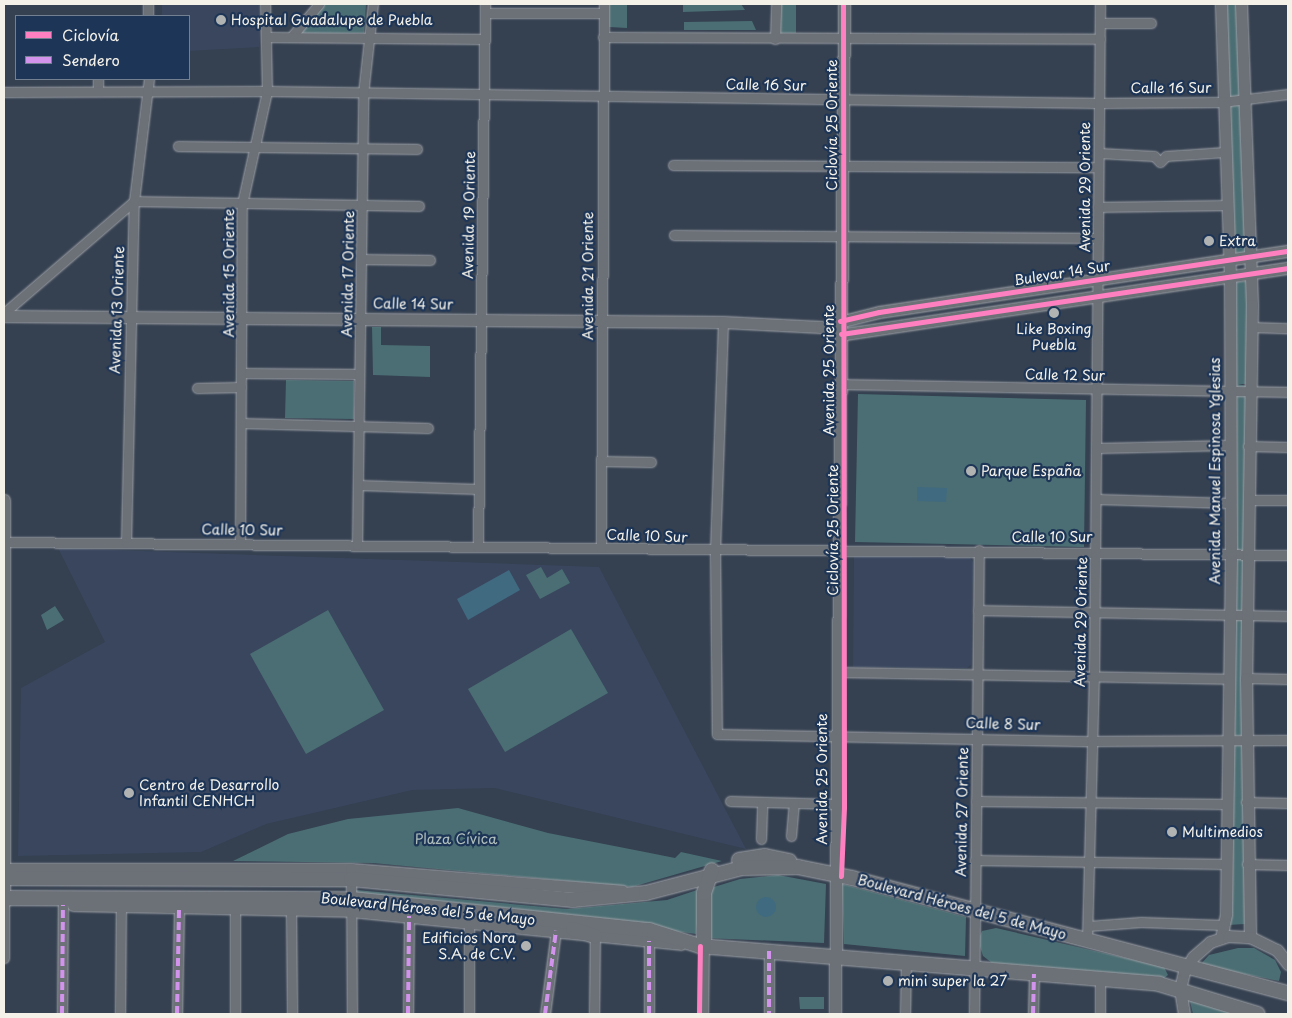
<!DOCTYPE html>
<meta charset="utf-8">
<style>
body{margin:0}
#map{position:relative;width:1292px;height:1018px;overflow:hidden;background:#354050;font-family:"Playpen Sans",sans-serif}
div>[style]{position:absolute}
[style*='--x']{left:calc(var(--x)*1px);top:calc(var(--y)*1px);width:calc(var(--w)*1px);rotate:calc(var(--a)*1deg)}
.built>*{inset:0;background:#39465e}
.green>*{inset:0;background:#4a6e73}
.water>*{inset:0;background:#406a80}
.round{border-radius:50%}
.roads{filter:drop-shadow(0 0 1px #9ca0a6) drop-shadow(0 0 1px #9ca0a6)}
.street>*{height:9px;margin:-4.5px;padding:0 4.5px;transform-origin:4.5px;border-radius:4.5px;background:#6c7077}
.secondary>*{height:11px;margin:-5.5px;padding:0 5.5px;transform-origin:5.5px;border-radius:5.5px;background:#6c7077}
.primary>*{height:14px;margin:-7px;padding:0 7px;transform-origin:7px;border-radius:7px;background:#6c7077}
.quiet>*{height:4px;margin-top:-2px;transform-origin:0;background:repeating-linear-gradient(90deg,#d193ec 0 8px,transparent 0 12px)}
.cycleway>*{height:5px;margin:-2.5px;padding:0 2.5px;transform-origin:2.5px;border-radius:2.5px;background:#ff80c0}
.dots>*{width:14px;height:14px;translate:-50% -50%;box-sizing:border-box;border:2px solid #1d3557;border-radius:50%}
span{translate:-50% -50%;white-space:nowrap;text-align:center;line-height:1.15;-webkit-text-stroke:4.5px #1d3557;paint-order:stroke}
.poi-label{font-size:14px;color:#f4f1e8}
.left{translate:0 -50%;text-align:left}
.right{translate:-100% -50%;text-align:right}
.street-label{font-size:14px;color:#f4f1e8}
.park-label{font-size:14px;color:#b1bfbc}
.frame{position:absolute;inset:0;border:5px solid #f4f1e8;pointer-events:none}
.legend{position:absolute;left:15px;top:15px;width:175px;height:65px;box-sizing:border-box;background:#1d3557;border:1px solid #738091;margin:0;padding:6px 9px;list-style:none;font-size:15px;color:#f4f1e8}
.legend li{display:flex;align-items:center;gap:10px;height:25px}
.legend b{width:25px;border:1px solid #738091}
</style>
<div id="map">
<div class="built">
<div style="clip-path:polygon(162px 4px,259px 4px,259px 47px,189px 51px,189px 16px,162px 16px)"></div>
<div style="clip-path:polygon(58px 548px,599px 567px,746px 849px,495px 788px,412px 790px,266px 824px,201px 852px,18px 856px,21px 688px,105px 642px)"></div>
<div style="clip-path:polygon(854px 556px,970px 558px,973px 562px,971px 665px,967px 668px,853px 667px)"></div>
</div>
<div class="green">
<div style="clip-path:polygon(324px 4px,366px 4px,364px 33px,299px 34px)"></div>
<div style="clip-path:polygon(609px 4px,627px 4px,627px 28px,609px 27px)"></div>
<div style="clip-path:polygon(683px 4px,741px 4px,745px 10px,683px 12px)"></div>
<div style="clip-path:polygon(779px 4px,796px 4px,796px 33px,779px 33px)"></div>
<div style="clip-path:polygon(1222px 4px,1239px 4px,1251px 253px,1233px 256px)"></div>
<div style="clip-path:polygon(752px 21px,756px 30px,684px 30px,684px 22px)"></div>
<div style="clip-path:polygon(1248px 281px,1247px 384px,1238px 384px,1247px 386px,1244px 736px,1229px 736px,1234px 282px)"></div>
<div style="clip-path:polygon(372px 327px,381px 327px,381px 345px,430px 346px,430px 377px,373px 375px)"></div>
<div style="clip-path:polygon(286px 380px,354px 381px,354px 419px,285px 418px)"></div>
<div style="clip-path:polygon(858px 394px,1086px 400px,1084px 547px,855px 542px)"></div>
<div style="clip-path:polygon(541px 567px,547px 578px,562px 569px,570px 583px,540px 599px,526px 575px)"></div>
<div style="clip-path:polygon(55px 606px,64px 620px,47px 630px,41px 615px)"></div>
<div style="clip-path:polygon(328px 610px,384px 710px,306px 754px,250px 654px)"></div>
<div style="clip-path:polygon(571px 629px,608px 693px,505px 752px,468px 689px)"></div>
<div style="clip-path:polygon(1229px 742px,1244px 742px,1245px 924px,1228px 925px)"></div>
<div style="clip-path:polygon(458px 808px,548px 833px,645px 852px,675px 858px,681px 852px,722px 861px,632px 887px,373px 863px,233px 861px,288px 834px,348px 819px)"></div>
<div style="clip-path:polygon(778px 875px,826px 884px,824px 943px,706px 938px,710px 892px,714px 887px,740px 879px)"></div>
<div style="clip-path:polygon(842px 884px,966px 917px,965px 956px,844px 944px)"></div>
<div style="clip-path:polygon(700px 889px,696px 934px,604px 921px,356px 896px,356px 890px,567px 909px,667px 900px)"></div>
<div style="clip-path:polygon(996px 928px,1164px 967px,1168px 975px,1163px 979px,992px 963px,983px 956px,978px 940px,982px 931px)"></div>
<div style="clip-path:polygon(1238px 948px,1254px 948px,1275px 960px,1281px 972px,1279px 981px,1200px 965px,1209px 955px)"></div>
<div style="clip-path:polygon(799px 997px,824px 997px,824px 1009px,800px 1009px)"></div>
<div style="clip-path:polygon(1189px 997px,1245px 1014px,1193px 1014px)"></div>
</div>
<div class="water">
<div style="clip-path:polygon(917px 487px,947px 488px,946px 502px,917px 501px)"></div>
<div style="clip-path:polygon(509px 570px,520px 590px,468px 620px,457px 599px)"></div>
<div class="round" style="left:756px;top:897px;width:20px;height:20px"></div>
</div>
<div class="roads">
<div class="street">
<div style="--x:148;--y:4;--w:12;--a:90"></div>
<div style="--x:485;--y:13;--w:118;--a:0"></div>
<div style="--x:1100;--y:23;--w:51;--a:0"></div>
<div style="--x:292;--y:36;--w:42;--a:-49.8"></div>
<div style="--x:266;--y:37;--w:219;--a:0.5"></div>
<div style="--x:603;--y:37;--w:497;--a:0.2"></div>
<div style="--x:775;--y:39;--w:35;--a:-88"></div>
<div style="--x:98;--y:79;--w:12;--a:90"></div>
<div style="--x:4;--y:92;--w:263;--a:-0.2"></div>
<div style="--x:267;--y:91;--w:832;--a:0.83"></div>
<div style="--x:1099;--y:103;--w:123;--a:-0.5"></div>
<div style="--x:1222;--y:102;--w:66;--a:-6.9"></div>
<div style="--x:178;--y:146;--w:239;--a:0.7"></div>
<div style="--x:1099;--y:153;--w:55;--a:3.1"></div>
<div style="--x:1154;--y:156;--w:8;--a:45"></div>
<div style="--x:1160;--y:162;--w:8;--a:-45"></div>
<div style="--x:1166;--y:156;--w:59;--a:-3.9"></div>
<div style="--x:673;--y:165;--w:425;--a:0.3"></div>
<div style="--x:1098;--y:207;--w:129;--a:-0.9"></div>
<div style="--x:674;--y:235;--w:424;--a:0.4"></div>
<div style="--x:362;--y:259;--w:68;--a:0.8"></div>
<div style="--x:4;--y:313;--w:172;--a:-40.7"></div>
<div style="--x:134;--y:201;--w:285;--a:1"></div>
<div style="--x:723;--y:322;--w:230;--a:92"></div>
<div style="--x:715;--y:552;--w:182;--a:89.4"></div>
<div style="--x:717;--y:734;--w:374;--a:1.1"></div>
<div style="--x:1091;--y:741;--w:197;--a:-0.3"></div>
<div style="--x:1251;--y:327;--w:37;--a:2"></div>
<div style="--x:241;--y:373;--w:118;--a:0.5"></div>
<div style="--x:841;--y:384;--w:447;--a:1"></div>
<div style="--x:197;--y:388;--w:44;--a:-1.3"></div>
<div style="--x:241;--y:423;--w:187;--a:1.5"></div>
<div style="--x:1248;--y:446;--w:40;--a:1.4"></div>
<div style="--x:1097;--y:448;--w:133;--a:-1.3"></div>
<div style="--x:601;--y:461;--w:50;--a:1.1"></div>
<div style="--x:358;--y:485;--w:121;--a:1.9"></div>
<div style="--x:1096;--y:499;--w:135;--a:1.7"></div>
<div style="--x:1249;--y:500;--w:39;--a:0"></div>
<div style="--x:5;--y:542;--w:1283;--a:0.58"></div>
<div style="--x:126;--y:543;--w:342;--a:-88.7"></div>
<div style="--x:134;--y:201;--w:123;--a:-83"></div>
<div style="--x:240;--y:544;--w:340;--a:-89.7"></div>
<div style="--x:242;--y:204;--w:116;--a:-77.5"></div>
<div style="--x:267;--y:91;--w:87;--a:-91.3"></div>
<div style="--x:357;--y:545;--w:451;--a:-89.2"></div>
<div style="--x:363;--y:94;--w:91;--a:-83.7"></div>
<div style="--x:478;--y:547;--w:543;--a:-89.26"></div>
<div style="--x:601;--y:548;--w:544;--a:-89.68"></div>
<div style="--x:978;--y:610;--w:310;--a:1.1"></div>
<div style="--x:838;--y:672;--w:390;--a:1"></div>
<div style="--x:1246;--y:678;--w:42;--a:1.4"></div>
<div style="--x:730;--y:801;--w:107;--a:1.6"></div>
<div style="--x:976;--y:801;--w:250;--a:0.7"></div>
<div style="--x:1246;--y:802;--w:42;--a:1.4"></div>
<div style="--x:791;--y:836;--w:33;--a:-85"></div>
<div style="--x:761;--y:839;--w:36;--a:-88"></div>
<div style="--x:975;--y:860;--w:251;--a:0.9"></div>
<div style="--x:1247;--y:864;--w:41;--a:1.4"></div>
<div style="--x:351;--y:875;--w:139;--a:89.6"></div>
<div style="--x:291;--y:910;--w:104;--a:89.4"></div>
<div style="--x:1088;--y:926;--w:53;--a:-4.3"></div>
<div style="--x:1141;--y:922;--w:83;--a:2.1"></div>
<div style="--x:1087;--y:940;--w:264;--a:-88.5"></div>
<div style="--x:1094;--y:676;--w:672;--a:-89.49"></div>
<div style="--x:769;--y:951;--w:63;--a:90"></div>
<div style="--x:4;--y:958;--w:55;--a:-90"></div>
<div style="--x:1100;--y:980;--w:34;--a:90"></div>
<div style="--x:62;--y:1014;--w:109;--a:-89.5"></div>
<div style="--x:120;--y:1014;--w:108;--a:-89.5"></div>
<div style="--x:177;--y:1014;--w:107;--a:-88.9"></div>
<div style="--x:235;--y:1014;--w:106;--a:-90"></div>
<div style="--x:408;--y:1014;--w:98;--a:-89.4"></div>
<div style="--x:469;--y:1014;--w:93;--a:-90"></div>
<div style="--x:545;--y:1014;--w:84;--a:-82.5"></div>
<div style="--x:594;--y:1014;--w:78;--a:-89.3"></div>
<div style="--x:649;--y:1014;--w:73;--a:-90"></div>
<div style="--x:703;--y:1014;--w:68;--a:-89.2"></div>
<div style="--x:905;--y:1014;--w:51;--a:-88.9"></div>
<div style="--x:974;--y:1014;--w:464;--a:-89.4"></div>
<div style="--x:1033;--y:1014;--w:40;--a:-88.6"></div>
</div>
<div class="secondary">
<div style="--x:1241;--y:4;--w:301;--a:87.9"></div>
<div style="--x:1252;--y:305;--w:373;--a:90.9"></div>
<div style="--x:1246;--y:678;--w:259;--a:89.1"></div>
<div style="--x:4;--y:316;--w:719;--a:0.48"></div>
<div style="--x:723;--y:322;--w:98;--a:2.9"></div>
<div style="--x:821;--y:327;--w:25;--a:16"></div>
<div style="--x:845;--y:334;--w:448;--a:-8.5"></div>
<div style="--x:835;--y:323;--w:45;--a:-14"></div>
<div style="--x:879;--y:312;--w:414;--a:-8.5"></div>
<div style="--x:4;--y:500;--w:403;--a:90"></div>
<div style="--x:4;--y:869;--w:347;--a:0"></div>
<div style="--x:351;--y:869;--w:272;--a:4.6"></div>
<div style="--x:73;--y:905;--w:278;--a:1.2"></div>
<div style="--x:351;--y:911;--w:331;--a:5.7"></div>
<div style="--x:1221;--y:938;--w:25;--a:-78"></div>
<div style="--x:1226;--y:914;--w:360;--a:-89.2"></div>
<div style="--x:1231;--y:554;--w:278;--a:-90.2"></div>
<div style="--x:1230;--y:276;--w:272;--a:-91.9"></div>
<div style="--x:835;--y:1014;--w:1010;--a:-89.49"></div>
<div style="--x:1184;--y:1014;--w:25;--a:-99"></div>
<div style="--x:1180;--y:989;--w:17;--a:-77"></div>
<div style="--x:1184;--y:972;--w:17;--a:-59"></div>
<div style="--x:1193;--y:957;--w:23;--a:-41"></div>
<div style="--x:1210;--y:942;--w:19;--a:-18"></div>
<div style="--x:1228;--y:936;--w:22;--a:3"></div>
<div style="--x:1250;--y:937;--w:30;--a:26"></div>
<div style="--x:1277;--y:950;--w:18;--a:52"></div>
</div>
<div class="primary">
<div style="--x:739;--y:860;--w:26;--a:-9"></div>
<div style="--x:765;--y:856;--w:25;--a:12"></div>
<div style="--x:4;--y:878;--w:347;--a:0.2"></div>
<div style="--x:351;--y:879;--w:223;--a:5.4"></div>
<div style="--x:573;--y:900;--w:73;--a:-5.5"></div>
<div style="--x:646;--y:893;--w:99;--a:-14.6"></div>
<div style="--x:742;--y:868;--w:56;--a:-1"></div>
<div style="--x:798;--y:867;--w:55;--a:11.5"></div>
<div style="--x:852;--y:878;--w:451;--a:14.8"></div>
<div style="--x:4;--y:898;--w:348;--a:0.2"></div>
<div style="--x:352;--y:899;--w:299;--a:6"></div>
<div style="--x:649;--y:930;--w:53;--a:17.4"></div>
<div style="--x:700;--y:946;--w:461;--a:4.7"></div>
<div style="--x:1159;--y:984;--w:103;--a:16.9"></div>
<div style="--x:573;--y:929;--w:23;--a:18"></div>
<div style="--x:704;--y:946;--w:53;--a:-90"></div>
<div style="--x:704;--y:893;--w:24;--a:-71"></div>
</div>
</div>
<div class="quiet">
<div style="--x:769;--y:951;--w:63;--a:90"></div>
<div style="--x:62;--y:1014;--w:109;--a:-89.5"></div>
<div style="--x:177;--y:1014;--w:107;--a:-88.9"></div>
<div style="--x:408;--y:1014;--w:98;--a:-89.4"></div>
<div style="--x:545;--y:1014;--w:84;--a:-82.5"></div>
<div style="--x:649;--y:1014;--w:73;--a:-90"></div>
<div style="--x:1033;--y:1014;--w:40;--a:-88.6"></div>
</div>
<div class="cycleway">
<div style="--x:840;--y:321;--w:40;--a:-13"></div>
<div style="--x:879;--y:312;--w:414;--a:-8.5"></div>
<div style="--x:841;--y:334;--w:452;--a:-8.4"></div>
<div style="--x:841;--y:876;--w:69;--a:-87.5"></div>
<div style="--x:844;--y:807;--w:803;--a:-90.07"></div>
<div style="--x:699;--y:1014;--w:68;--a:-89.2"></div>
</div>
<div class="dots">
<div style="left:221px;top:20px;background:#b1b3b3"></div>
<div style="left:1209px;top:241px;background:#b1b3b3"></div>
<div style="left:1054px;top:313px;background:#b1b3b3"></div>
<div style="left:971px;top:471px;background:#b1b3b3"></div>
<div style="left:129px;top:793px;background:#b1b3b3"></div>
<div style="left:1172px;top:832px;background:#b1b3b3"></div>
<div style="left:526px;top:946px;background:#b1b3b3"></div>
<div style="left:888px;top:981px;background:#b1b3b3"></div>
</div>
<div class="poi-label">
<span class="left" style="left:231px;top:20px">Hospital Guadalupe de Puebla</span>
<span class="left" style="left:1219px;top:241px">Extra</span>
<span style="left:1054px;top:337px">Like Boxing<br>Puebla</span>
<span class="left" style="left:981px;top:471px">Parque España</span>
<span class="left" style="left:139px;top:793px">Centro de Desarrollo<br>Infantil CENHCH</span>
<span class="left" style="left:1182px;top:832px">Multimedios</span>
<span class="right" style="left:516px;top:946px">Edificios Nora<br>S.A. de C.V.</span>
<span class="left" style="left:898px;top:981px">mini super la 27</span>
</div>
<div class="street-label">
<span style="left:766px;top:85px;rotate:1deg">Calle 16 Sur</span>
<span style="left:1171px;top:88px">Calle 16 Sur</span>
<span style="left:832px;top:125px;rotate:-90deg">Ciclovía 25 Oriente</span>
<span style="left:1085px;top:187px;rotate:-90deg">Avenida 29 Oriente</span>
<span style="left:469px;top:215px;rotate:-89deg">Avenida 19 Oriente</span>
<span style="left:229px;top:273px;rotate:-90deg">Avenida 15 Oriente</span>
<span style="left:1062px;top:273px;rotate:-9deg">Bulevar 14 Sur</span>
<span style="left:348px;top:274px;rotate:-89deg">Avenida 17 Oriente</span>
<span style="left:588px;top:276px;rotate:-90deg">Avenida 21 Oriente</span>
<span style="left:413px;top:304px;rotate:1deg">Calle 14 Sur</span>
<span style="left:117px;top:310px;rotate:-88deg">Avenida 13 Oriente</span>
<span style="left:829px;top:370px;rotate:-90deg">Avenida 25 Oriente</span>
<span style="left:1065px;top:375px;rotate:1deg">Calle 12 Sur</span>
<span style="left:1215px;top:471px;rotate:-90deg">Avenida Manuel Espinosa Yglesias</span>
<span style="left:242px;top:530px;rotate:1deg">Calle 10 Sur</span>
<span style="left:833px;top:530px;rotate:-90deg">Ciclovía 25 Oriente</span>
<span style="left:647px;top:536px;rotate:2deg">Calle 10 Sur</span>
<span style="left:1052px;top:537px">Calle 10 Sur</span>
<span style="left:1081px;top:622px;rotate:-89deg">Avenida 29 Oriente</span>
<span style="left:1003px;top:724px;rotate:2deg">Calle 8 Sur</span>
<span style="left:822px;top:779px;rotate:-90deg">Avenida 25 Oriente</span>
<span style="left:962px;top:812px;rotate:-89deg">Avenida 27 Oriente</span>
<span style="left:962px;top:907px;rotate:15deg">Boulevard Héroes del 5 de Mayo</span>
<span style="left:428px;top:909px;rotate:6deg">Boulevard Héroes del 5 de Mayo</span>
</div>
<div class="park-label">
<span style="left:456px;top:839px">Plaza Cívica</span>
</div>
<div class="frame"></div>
<ul class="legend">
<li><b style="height:6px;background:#ff80c0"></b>Ciclovía</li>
<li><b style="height:6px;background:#d193ec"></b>Sendero</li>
</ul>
</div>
